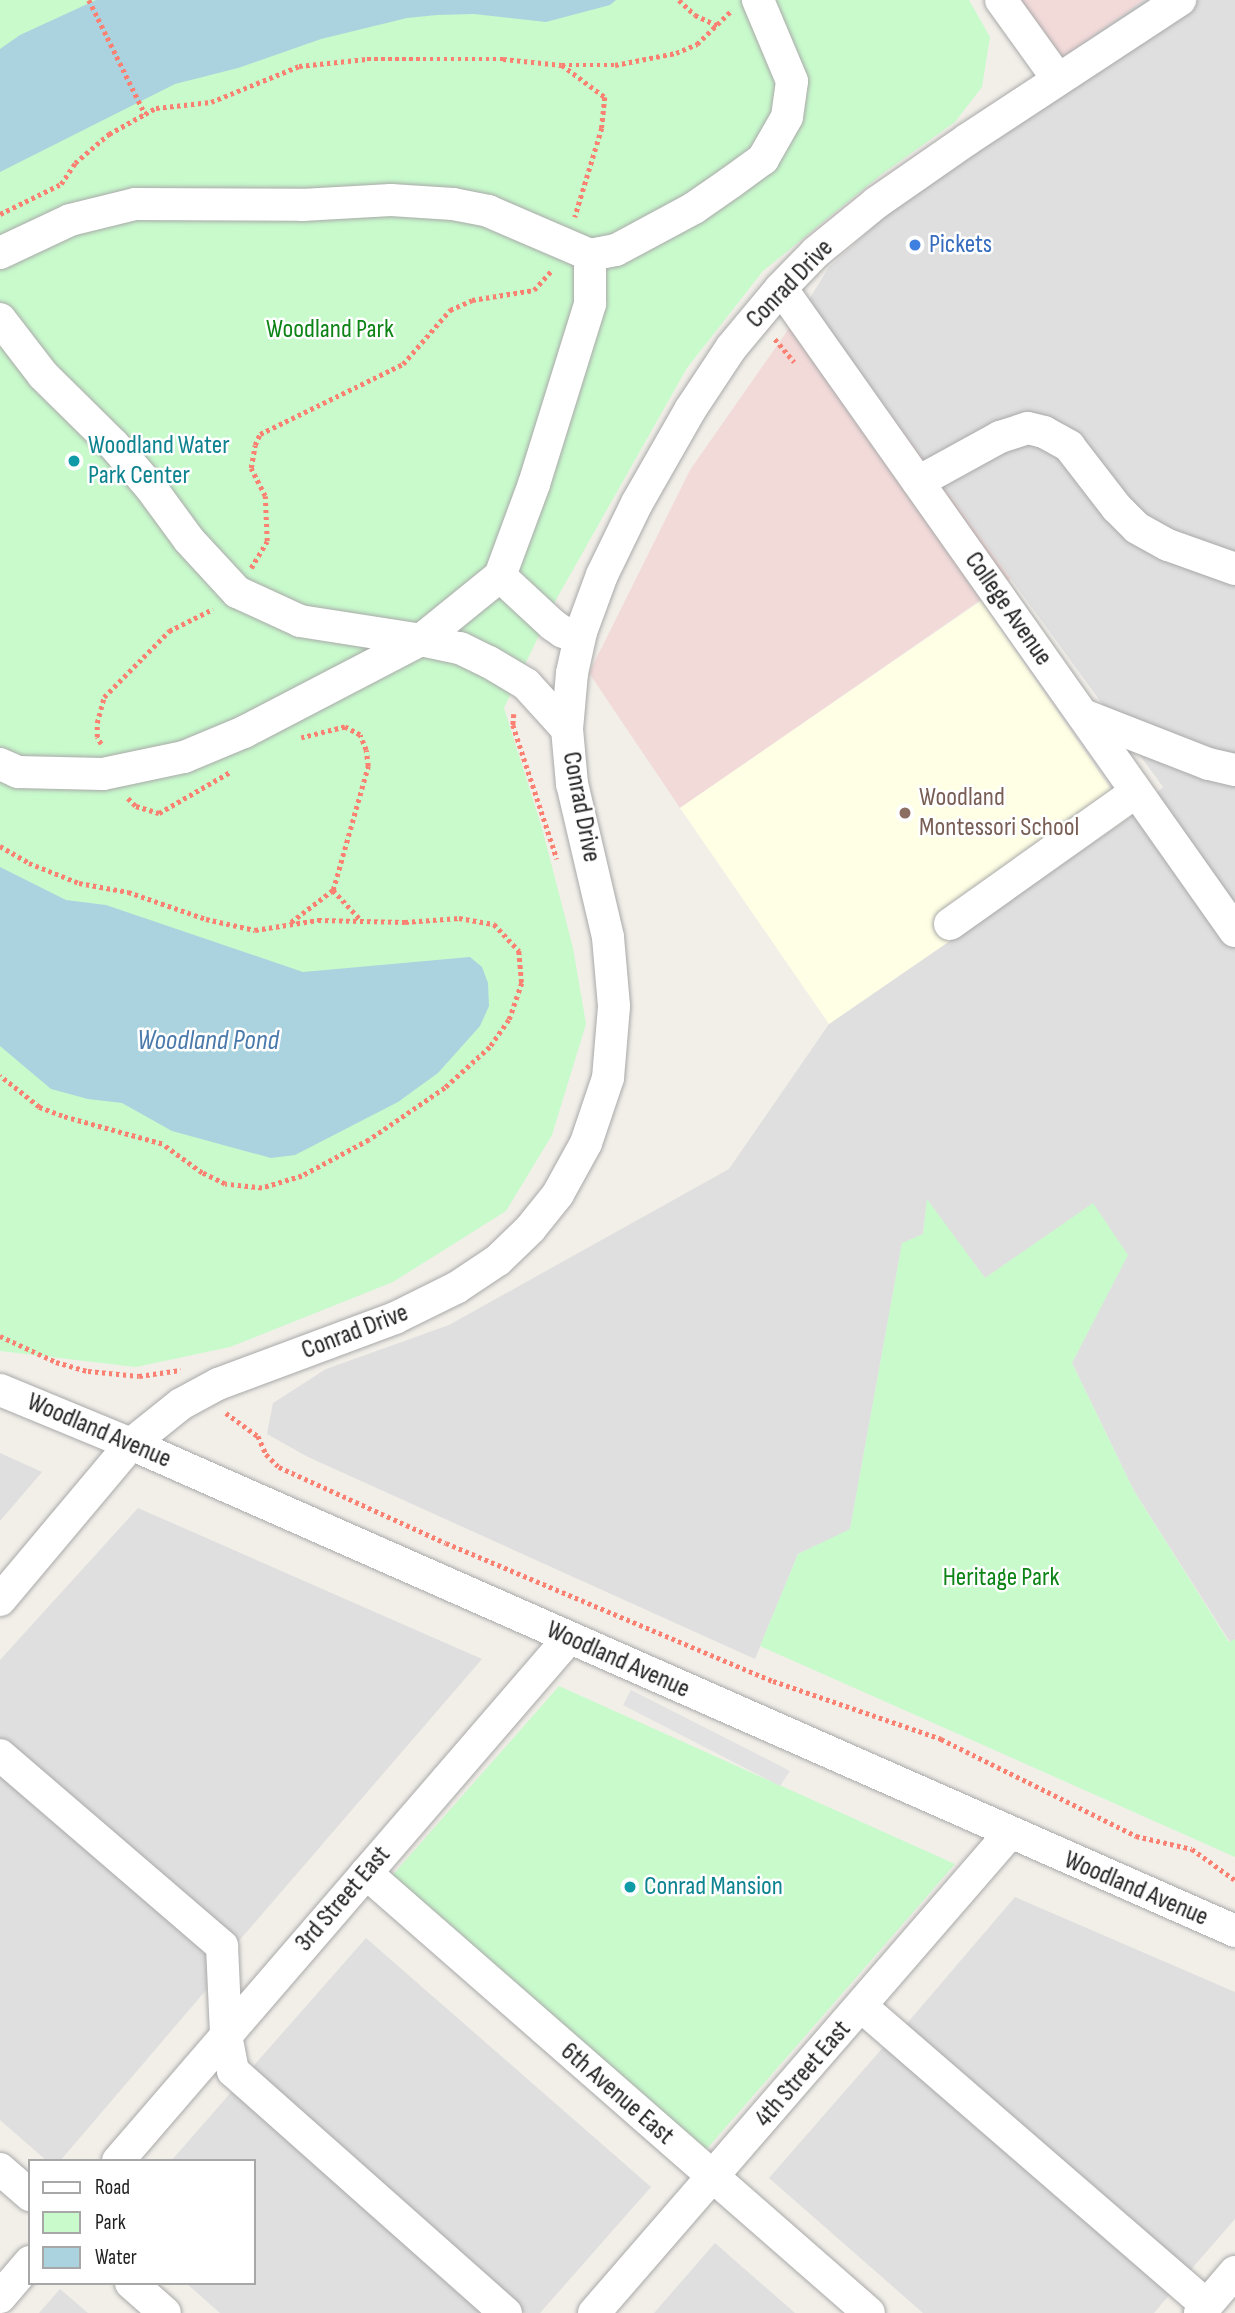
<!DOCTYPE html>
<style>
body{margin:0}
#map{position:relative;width:1235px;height:2313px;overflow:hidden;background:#f2efe9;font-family:"Sofia Sans Condensed",sans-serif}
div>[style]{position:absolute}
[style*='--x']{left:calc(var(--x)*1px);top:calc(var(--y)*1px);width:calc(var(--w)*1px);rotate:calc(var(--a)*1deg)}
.residential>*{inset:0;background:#e0dfdf}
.commercial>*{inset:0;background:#f2dad9}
.education>*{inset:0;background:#ffffe5}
.park>*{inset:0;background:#c8facc}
.parking>*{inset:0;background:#e2e2e2}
.water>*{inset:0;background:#aad3df}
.path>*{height:4.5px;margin-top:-2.25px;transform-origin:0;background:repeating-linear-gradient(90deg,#fa8072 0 3.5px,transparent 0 7px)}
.roads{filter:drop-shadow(0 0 2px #a9a9a9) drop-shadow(0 0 2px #a9a9a9)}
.minor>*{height:32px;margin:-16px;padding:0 16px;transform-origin:16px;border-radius:16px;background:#fff}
.dots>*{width:19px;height:19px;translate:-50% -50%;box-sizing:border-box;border:4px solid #fff;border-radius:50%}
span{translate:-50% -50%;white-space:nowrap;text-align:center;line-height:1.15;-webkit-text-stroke:5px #fff;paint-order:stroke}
.shop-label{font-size:26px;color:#366cbe}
.left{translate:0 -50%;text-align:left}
.street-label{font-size:26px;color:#222}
.park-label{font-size:26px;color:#0c8416}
.culture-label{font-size:26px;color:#0d838f}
.education-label{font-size:26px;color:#785e54}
.water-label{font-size:28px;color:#4a7aab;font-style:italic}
.legend{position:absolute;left:28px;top:2159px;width:228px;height:126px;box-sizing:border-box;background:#fff;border:2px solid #a7a7a7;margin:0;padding:9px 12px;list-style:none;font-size:21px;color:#222}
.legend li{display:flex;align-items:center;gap:14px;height:35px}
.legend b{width:35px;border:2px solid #a7a7a7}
</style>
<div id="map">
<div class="residential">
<div style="clip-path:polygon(1144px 0,1235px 0,1235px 1639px,1230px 1642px,1134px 1491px,1072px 1363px,1127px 1255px,985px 1278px,927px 1201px,923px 1234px,902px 1244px,850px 1530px,798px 1554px,755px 1659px,308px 1457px,267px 1434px,273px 1403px,326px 1369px,449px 1325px,729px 1169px,829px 1024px,1130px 817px,1163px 787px,808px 301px,829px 267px,1061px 58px)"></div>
<div style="clip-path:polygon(0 1453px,42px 1472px,0 1521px)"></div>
<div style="clip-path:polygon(138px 1508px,482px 1659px,238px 1942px,0 1738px,0 1660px)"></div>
<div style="clip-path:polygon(0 1768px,208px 1947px,207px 1989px,60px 2161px,47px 2161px,0 2120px)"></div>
<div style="clip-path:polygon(1015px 1897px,1235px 1992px,1235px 2219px,1188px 2273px,903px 2028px)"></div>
<div style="clip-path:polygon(366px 1938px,651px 2187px,540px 2313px,525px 2313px,249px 2071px)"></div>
<div style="clip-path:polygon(886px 2044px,1171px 2293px,1154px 2313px,923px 2313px,769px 2178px)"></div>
<div style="clip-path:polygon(234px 2089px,490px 2313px,220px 2313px,186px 2283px,254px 2283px,254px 2161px,171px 2161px)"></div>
<div style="clip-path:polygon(715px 2243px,795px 2313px,654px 2313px)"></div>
<div style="clip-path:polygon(60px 2289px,88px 2313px,39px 2313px)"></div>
</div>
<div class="commercial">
<div style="clip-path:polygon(1021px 0,1144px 0,1061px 58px)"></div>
<div style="clip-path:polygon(808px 301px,1011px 579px,680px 808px,589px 673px,690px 470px)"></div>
</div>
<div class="education">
<div style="clip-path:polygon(981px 601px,1130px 817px,829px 1024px,680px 808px)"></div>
</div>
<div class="park">
<div style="clip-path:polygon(0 0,969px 0,990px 37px,982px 87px,955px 122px,882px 174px,763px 271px,687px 368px,557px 598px,504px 708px,542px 828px,573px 948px,586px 1024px,552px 1135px,506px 1211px,393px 1282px,230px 1347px,136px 1367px,0 1351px)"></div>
<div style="clip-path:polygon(927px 1199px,985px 1278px,1093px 1203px,1128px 1255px,1072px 1363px,1134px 1491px,1229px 1642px,1235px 1639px,1235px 1857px,760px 1646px,798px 1554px,850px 1529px,902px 1243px,923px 1234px)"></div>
<div style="clip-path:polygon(559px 1686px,955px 1864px,705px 2151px,389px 1879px)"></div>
</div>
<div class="parking">
<div style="clip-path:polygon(631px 1690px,755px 1753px,790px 1771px,780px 1786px,623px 1705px)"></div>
</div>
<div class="water">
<div style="clip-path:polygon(96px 0,616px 0,610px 5px,546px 22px,474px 14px,437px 15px,407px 18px,321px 39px,238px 68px,175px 84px,0 172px,0 49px,20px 35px)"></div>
<div style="clip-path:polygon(0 867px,66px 900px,106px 905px,303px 972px,470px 957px,482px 967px,488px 983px,489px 1006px,480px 1026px,438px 1073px,398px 1102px,295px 1155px,271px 1158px,172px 1131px,122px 1103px,88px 1099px,51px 1089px,0 1046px)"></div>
</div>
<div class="path">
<div style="--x:89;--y:0;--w:127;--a:63.8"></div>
<div style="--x:679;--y:0;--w:22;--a:43"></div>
<div style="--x:695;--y:15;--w:26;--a:25"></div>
<div style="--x:562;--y:65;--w:54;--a:36.7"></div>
<div style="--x:605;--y:97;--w:31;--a:96"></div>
<div style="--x:602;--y:128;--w:93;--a:106.9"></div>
<div style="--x:0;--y:214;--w:68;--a:-26.2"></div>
<div style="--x:61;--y:184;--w:25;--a:-56"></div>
<div style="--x:75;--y:163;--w:45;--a:-40.5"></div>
<div style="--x:109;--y:134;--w:41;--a:-29.1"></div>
<div style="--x:145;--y:114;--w:13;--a:-29"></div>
<div style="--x:156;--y:108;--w:55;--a:-6.2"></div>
<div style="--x:211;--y:102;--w:95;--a:-22.2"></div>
<div style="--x:299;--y:66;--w:68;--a:-5.9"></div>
<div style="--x:367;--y:59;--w:136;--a:0"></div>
<div style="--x:503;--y:59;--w:59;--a:5.8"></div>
<div style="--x:562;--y:65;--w:53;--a:0"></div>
<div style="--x:615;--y:65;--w:62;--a:-11.1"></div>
<div style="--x:676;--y:53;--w:23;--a:-23"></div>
<div style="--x:697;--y:44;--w:49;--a:-44.2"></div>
<div style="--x:775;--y:339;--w:30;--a:50"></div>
<div style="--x:251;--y:568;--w:31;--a:-59"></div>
<div style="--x:267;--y:541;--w:45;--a:-92.5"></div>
<div style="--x:265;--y:496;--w:31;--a:-117"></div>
<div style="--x:251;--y:468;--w:23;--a:-80"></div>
<div style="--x:255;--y:445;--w:12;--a:-66"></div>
<div style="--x:260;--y:434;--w:159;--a:-26.1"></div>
<div style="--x:403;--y:364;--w:72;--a:-49"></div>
<div style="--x:450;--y:310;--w:24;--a:-24"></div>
<div style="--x:472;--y:300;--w:63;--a:-9.2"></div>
<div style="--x:534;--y:290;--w:27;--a:-48"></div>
<div style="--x:514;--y:714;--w:11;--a:95"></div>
<div style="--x:513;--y:725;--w:141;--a:71.8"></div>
<div style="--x:101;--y:744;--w:8;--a:-120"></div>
<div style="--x:97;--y:737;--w:14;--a:-90"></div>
<div style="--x:97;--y:723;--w:27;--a:-75"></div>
<div style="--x:104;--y:697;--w:93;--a:-45.4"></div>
<div style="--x:169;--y:631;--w:49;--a:-26.6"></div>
<div style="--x:128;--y:798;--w:11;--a:45"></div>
<div style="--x:136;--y:806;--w:24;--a:17"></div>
<div style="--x:159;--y:813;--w:82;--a:-30"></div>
<div style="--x:0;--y:846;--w:34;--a:30"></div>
<div style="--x:29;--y:863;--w:54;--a:21.8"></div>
<div style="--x:79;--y:883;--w:50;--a:10.4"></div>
<div style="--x:128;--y:892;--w:83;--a:19.1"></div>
<div style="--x:206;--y:919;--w:50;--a:12.7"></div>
<div style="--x:255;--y:930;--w:64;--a:-9"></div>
<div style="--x:318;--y:920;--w:87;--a:1.3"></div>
<div style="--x:405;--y:922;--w:54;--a:-4.2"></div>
<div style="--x:459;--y:918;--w:36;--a:10"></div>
<div style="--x:494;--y:924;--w:37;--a:47"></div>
<div style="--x:519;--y:951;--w:32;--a:85"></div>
<div style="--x:522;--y:983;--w:39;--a:109"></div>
<div style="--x:509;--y:1020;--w:33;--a:125"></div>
<div style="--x:490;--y:1047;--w:61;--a:137.7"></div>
<div style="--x:445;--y:1088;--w:92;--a:145.6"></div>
<div style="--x:369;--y:1140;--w:76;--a:151.8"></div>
<div style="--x:302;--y:1176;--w:42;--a:163.3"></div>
<div style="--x:262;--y:1188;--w:37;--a:-174"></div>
<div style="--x:225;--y:1184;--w:25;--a:-154"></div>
<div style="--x:202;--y:1173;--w:49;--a:-144.1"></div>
<div style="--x:162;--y:1144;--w:104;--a:-164.4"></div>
<div style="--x:62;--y:1116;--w:25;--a:-159"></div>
<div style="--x:39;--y:1107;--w:50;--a:-141.5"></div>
<div style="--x:333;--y:890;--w:41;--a:47"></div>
<div style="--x:291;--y:922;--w:53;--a:-37.3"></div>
<div style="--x:333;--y:890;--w:129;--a:-74.2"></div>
<div style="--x:368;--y:766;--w:16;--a:-97"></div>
<div style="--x:366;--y:750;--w:16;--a:-112"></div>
<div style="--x:360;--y:735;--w:17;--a:-152"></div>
<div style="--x:345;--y:727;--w:45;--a:166"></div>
<div style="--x:0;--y:1336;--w:62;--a:24.9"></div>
<div style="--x:56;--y:1362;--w:33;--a:16"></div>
<div style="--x:88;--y:1371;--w:51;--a:5.6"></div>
<div style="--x:139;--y:1376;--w:42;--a:-8.1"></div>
<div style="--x:226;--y:1413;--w:39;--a:36"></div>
<div style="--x:258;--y:1436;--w:20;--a:66"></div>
<div style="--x:266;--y:1454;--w:18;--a:45"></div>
<div style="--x:279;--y:1467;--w:183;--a:24.5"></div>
<div style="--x:446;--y:1543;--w:355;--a:22.9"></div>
<div style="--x:773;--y:1681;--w:178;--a:19"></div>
<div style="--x:941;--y:1739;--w:218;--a:26.4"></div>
<div style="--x:1136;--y:1836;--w:57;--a:13.1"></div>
<div style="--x:1192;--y:1849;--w:53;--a:35.8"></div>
</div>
<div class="roads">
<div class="minor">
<div style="--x:1001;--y:0;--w:96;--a:54.3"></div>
<div style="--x:0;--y:253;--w:77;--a:-25.2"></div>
<div style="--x:70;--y:220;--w:67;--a:-13.8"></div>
<div style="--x:135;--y:204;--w:167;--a:0.3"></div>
<div style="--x:302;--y:205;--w:89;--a:-3.2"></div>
<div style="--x:391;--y:200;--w:62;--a:3.7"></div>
<div style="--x:453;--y:204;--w:36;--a:11"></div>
<div style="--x:488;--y:211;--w:111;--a:23.3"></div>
<div style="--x:781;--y:288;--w:787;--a:54.78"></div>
<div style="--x:0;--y:319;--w:71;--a:52.5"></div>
<div style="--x:43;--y:375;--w:98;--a:44.6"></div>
<div style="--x:113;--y:444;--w:58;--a:49.2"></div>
<div style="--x:151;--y:488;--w:64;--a:53.8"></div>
<div style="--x:189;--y:540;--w:71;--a:47.3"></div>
<div style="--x:237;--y:592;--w:69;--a:24.7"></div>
<div style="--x:300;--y:621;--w:122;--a:8.9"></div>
<div style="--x:421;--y:640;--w:102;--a:-39"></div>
<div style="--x:500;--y:576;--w:98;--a:-69.7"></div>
<div style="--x:534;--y:484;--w:189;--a:-72.7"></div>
<div style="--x:590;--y:304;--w:49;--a:-90"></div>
<div style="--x:590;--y:255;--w:26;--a:-11"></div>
<div style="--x:616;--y:250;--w:89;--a:-28.3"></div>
<div style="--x:694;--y:208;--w:44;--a:-34.8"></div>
<div style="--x:730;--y:183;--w:41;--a:-36"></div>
<div style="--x:763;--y:159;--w:48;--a:-60.3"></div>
<div style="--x:787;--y:117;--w:36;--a:-82"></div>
<div style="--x:792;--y:81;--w:88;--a:-112.8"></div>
<div style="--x:918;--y:482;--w:94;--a:-28.8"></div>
<div style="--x:1000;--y:437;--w:29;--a:-18"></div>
<div style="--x:1028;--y:428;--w:16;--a:14"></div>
<div style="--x:1044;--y:432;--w:29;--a:29"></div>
<div style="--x:1069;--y:446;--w:78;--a:52.3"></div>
<div style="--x:1117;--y:508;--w:28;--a:45"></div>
<div style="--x:1137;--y:528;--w:35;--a:29"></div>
<div style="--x:1168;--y:545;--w:71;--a:19.7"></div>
<div style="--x:500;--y:576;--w:72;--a:42.8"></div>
<div style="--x:553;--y:625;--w:12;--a:35"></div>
<div style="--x:563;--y:632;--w:17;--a:13"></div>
<div style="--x:1083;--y:715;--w:135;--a:21.3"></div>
<div style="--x:1209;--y:764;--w:27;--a:13"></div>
<div style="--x:0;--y:764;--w:20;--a:24"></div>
<div style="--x:18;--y:772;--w:85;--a:1.3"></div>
<div style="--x:103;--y:774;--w:83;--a:-11.9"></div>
<div style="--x:184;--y:757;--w:65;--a:-22.6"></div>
<div style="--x:244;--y:732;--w:199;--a:-27.5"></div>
<div style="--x:421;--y:640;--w:40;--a:12"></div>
<div style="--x:460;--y:648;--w:32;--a:26"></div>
<div style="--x:489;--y:662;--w:43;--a:30.7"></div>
<div style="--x:526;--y:684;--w:61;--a:47.7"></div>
<div style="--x:950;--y:924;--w:228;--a:-35.4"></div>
<div style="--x:0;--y:1390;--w:142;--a:22.4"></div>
<div style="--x:131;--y:1444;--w:1207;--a:23.8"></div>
<div style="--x:0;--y:1600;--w:204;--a:-50"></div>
<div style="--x:131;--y:1444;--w:64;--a:-38.7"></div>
<div style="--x:181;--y:1404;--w:42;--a:-28.4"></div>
<div style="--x:218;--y:1384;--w:189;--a:-20.4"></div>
<div style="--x:395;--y:1318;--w:68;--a:-26.2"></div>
<div style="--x:456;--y:1288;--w:50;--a:-33.7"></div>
<div style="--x:498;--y:1260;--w:45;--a:-44.1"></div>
<div style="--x:530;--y:1229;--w:45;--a:-51.3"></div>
<div style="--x:558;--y:1194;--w:58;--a:-61.2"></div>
<div style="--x:586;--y:1143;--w:69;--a:-71.3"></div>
<div style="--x:608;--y:1078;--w:72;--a:-85.2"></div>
<div style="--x:614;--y:1006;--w:69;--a:-95"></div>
<div style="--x:608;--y:937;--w:157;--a:-103.2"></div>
<div style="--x:572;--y:784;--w:55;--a:-95.2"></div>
<div style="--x:567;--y:729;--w:56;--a:-84.9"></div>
<div style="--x:572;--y:673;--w:42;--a:-77.6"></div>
<div style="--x:581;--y:632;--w:61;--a:-69.8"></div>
<div style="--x:602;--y:575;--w:80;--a:-64.1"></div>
<div style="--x:637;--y:503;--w:107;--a:-60.3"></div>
<div style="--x:690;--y:410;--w:74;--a:-56.5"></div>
<div style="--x:731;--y:348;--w:78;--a:-50.2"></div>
<div style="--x:781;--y:288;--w:50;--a:-45.8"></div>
<div style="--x:816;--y:252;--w:77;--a:-39.2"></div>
<div style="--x:876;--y:203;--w:112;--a:-34.8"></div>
<div style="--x:968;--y:139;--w:254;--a:-33.3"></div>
<div style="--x:0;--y:1755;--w:293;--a:40.7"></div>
<div style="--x:222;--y:1946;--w:89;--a:87.4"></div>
<div style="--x:226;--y:2035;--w:37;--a:79"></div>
<div style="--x:233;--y:2071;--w:365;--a:41.6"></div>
<div style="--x:366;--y:1873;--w:668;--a:41.18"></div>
<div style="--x:861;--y:2006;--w:457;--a:40.9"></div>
<div style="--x:118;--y:2161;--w:691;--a:-49.23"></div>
<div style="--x:0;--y:2169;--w:40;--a:41"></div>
<div style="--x:131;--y:2283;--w:45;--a:41.4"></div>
<div style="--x:0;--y:2297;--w:46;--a:-49.4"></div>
<div style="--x:594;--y:2313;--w:634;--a:-49.09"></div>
<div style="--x:1200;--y:2313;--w:54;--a:-49.5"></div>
</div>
</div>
<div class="dots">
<div style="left:915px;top:245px;background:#3f7fe0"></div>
<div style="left:74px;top:461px;background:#0f9aa8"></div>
<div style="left:905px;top:813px;background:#8d6e63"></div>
<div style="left:630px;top:1887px;background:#0f9aa8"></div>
</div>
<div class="shop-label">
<span class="left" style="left:929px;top:245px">Pickets</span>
</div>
<div class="street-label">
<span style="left:790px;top:284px;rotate:-46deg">Conrad Drive</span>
<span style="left:1008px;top:609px;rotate:55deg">College Avenue</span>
<span style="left:581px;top:807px;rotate:79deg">Conrad Drive</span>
<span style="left:355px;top:1332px;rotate:-21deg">Conrad Drive</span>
<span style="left:99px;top:1431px;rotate:23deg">Woodland Avenue</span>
<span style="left:618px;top:1660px;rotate:24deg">Woodland Avenue</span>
<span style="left:1136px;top:1889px;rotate:23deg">Woodland Avenue</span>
<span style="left:343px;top:1899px;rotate:-49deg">3rd Street East</span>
<span style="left:803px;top:2074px;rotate:-49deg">4th Street East</span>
<span style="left:617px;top:2094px;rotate:41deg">6th Avenue East</span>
</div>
<div class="park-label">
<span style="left:330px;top:330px">Woodland Park</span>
<span style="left:1001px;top:1578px">Heritage Park</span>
</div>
<div class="culture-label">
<span class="left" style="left:88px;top:461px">Woodland Water<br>Park Center</span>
<span class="left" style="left:644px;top:1887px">Conrad Mansion</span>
</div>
<div class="education-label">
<span class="left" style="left:919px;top:813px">Woodland<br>Montessori School</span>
</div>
<div class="water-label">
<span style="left:208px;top:1041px">Woodland Pond</span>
</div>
<ul class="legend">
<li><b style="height:9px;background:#fff"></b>Road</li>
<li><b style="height:19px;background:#c8facc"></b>Park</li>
<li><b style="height:19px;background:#aad3df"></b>Water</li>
</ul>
</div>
